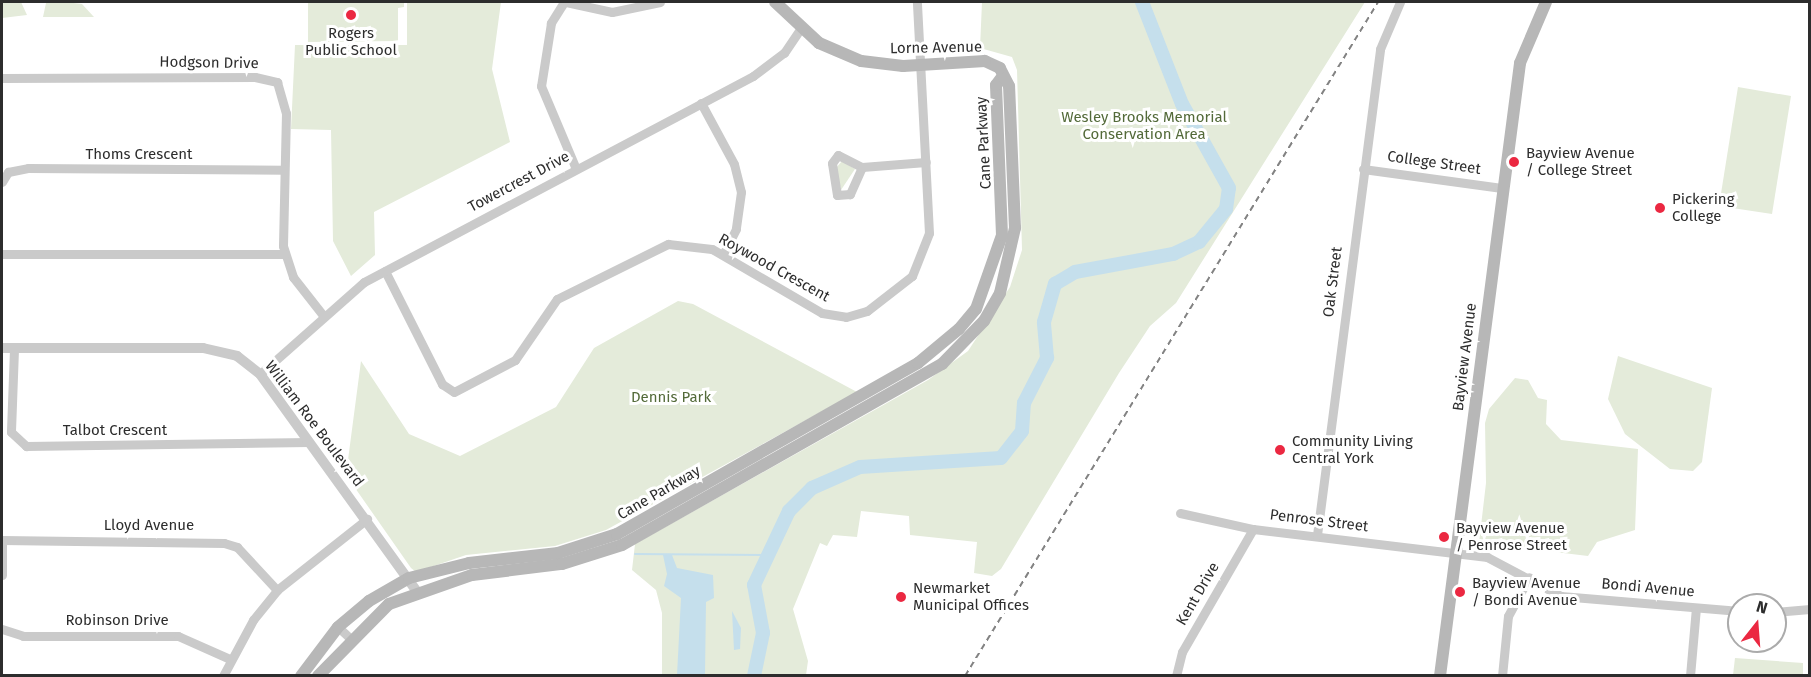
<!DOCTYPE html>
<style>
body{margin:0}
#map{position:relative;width:1811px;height:677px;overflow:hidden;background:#fff;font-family:"Fira Sans",sans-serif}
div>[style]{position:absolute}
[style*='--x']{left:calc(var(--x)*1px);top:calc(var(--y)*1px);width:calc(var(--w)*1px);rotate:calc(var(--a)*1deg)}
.green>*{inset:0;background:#e4ebda}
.water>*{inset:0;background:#c5dfec}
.stream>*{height:2px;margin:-1px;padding:0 1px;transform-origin:1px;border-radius:1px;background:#c5dfec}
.river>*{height:14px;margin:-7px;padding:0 7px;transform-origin:7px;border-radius:7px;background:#c5dfec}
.minor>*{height:9px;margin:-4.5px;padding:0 4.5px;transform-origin:4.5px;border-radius:4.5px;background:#cacaca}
.tertiary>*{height:10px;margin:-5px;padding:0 5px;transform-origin:5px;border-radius:5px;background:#cacaca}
.secondary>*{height:12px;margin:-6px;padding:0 6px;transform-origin:6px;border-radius:6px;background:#b7b7b7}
.rail>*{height:2px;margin-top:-1px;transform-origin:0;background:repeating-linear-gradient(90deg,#828282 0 6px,transparent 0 10.5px)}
.dots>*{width:16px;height:16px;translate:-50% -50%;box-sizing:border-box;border:3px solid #fff;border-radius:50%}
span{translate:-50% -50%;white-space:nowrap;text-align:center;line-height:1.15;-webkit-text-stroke:6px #fff;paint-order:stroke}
.poi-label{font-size:15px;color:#2d2d2d}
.left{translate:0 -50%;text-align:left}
.street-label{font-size:15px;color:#2d2d2d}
.park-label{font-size:15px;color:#536a39}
.frame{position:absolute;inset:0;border:3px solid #2d2d2d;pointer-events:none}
.north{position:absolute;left:1727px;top:593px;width:60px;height:60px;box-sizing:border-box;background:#fff;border:2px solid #ababab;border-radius:50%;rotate:17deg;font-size:16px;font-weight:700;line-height:24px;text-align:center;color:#2d2d2d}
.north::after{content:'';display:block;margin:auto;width:21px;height:27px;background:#eb2841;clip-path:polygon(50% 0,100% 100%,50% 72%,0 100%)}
</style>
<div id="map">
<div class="green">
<div style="clip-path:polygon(2px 2px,21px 2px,27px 15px,2px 18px)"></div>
<div style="clip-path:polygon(65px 2px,82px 4px,94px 17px,43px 17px,46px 3px)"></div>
<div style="clip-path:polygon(308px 2px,404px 2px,404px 7px,398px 8px,398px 41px,308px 42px)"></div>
<div style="clip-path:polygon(407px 2px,501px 2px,492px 69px,510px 142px,374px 212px,375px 255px,351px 276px,333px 241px,331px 130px,291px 129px,295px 45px,407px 45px)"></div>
<div style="clip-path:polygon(982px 2px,1365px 2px,1176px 303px,1150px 326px,1119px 373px,1001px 569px,992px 576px,974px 573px,977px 542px,910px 535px,909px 516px,861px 511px,857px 537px,833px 535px,827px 546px,820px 543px,793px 609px,808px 661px,806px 675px,662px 676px,662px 613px,656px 590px,632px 570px,635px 544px,928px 380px,968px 351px,1010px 287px,1022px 250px,1017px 70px,1012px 57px,980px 48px)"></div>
<div style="clip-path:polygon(1738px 87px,1791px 96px,1772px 214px,1719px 206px)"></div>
<div style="clip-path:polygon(842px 161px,855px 169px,841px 190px,836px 168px)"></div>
<div style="clip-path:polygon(678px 301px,693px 304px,857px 392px,606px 530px,555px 546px,466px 555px,416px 572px,411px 568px,346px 475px,361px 361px,409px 434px,460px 456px,556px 407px,594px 348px)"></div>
<div style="clip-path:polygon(1618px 356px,1712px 388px,1702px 462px,1693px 471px,1670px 469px,1625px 434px,1608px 399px)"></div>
<div style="clip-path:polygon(1515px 378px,1528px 380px,1538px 398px,1547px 400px,1546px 424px,1561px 440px,1638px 449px,1635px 530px,1597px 542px,1588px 556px,1479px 543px,1486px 483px,1485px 423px,1489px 409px)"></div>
<div style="clip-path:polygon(1735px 658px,1803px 663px,1803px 675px,1733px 675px)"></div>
</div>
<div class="water">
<div style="clip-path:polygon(663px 555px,672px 555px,677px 568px,713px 575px,714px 598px,706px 602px,705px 675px,677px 675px,681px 598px,664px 586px,667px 574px)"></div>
<div style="clip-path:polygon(732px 611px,741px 628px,740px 649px,734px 650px)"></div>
</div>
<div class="stream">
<div style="--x:635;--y:554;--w:129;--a:0.4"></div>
</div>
<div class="river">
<div style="--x:754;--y:676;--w:44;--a:-78.2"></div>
<div style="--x:763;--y:633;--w:49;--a:-100.6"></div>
<div style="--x:754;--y:585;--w:82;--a:-64.7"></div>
<div style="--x:789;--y:511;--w:33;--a:-45"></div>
<div style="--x:812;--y:488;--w:52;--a:-23.6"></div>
<div style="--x:860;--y:467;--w:141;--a:-3.7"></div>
<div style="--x:1001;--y:458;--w:34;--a:-52"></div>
<div style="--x:1022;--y:431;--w:28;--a:-86"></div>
<div style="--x:1024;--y:403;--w:51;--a:-62.9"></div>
<div style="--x:1047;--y:358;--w:36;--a:-95"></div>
<div style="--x:1044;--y:322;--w:40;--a:-74"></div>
<div style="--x:1055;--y:284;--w:23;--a:-31"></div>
<div style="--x:1075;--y:272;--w:100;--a:-10.4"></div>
<div style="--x:1173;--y:254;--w:29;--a:-25"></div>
<div style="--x:1199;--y:242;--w:43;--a:-50.7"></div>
<div style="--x:1226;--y:209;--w:21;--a:-82"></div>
<div style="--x:1229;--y:188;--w:96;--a:-119.2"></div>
<div style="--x:1182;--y:104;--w:110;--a:-111.4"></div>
</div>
<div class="minor">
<div style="--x:564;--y:2;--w:25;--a:122"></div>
<div style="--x:551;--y:23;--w:64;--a:99"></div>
<div style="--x:541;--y:86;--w:90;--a:67.1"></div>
<div style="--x:566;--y:2;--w:47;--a:12.3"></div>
<div style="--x:612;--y:12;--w:49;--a:-11.8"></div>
<div style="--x:2;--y:78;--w:253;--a:-0.2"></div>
<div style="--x:255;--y:77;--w:23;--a:13"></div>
<div style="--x:277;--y:82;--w:32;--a:74"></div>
<div style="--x:286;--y:113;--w:133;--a:91.3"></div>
<div style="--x:283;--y:246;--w:33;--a:72"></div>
<div style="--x:293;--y:277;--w:47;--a:51.9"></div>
<div style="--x:701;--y:103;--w:69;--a:61.6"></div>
<div style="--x:734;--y:164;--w:29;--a:76"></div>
<div style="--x:741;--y:192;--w:37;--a:98"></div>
<div style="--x:736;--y:229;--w:28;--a:117"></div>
<div style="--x:862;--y:167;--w:30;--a:114"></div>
<div style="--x:850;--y:194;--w:13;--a:176"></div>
<div style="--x:837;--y:195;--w:32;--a:-99"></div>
<div style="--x:832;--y:163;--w:10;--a:-53"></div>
<div style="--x:838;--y:155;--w:27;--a:27"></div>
<div style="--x:862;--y:167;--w:64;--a:-4.5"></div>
<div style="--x:1363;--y:169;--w:140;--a:7.8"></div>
<div style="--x:2;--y:182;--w:12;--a:-59"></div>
<div style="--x:8;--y:172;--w:20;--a:-11"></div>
<div style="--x:28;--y:168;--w:256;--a:0.4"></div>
<div style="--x:2;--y:254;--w:283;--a:0"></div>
<div style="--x:385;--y:271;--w:127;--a:63.2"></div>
<div style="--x:442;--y:384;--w:14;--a:34"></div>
<div style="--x:454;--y:392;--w:69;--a:-27.7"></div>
<div style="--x:515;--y:360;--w:74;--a:-55.5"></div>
<div style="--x:557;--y:299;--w:124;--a:-26.4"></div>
<div style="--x:668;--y:244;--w:44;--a:6.5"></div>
<div style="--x:712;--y:249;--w:127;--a:30.2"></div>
<div style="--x:822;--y:313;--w:24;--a:9"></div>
<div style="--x:846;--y:317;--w:22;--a:-16"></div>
<div style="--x:867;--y:311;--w:57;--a:-37.9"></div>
<div style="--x:912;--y:276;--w:46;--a:-68.4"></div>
<div style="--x:929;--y:233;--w:231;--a:-93"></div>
<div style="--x:14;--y:349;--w:83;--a:92.1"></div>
<div style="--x:11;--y:432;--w:21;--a:43"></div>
<div style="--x:26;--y:446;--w:283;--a:-0.8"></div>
<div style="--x:260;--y:374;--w:139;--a:-41.5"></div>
<div style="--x:364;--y:282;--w:440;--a:-27.9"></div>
<div style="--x:753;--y:76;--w:39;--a:-37"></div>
<div style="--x:784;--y:53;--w:29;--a:-56"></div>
<div style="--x:1180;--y:513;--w:75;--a:12.4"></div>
<div style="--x:1253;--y:529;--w:236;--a:6.8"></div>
<div style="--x:1487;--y:557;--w:84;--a:27.8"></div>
<div style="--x:1561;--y:596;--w:179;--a:4.8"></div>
<div style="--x:1317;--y:535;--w:490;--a:-82.6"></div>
<div style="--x:1380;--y:49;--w:51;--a:-66.9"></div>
<div style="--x:2;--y:540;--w:222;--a:0.8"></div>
<div style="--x:224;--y:543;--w:14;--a:17"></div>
<div style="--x:237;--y:547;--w:59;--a:47.1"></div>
<div style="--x:2;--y:575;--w:35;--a:-90"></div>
<div style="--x:1775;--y:612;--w:35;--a:-5"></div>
<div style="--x:338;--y:627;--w:18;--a:43"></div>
<div style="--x:2;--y:629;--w:22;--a:18"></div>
<div style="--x:23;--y:636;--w:155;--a:0"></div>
<div style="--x:178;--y:636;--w:57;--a:23.9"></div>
<div style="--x:223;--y:676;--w:64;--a:-61.8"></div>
<div style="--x:253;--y:620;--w:38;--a:-51"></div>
<div style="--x:277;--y:590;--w:115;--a:-38.3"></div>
<div style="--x:1176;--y:676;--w:25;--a:-76"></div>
<div style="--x:1182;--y:652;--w:142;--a:-60"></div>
<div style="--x:1502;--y:676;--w:60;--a:-84.3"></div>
<div style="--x:1508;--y:616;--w:44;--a:-61.7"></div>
<div style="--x:1690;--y:676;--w:68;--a:-85"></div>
</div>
<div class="tertiary">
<div style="--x:2;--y:348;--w:201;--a:0"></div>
<div style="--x:203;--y:348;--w:35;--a:13"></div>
<div style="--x:237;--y:356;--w:29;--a:38"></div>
<div style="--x:260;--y:374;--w:266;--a:54.2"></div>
</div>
<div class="secondary">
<div style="--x:301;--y:676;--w:61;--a:-52.9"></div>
<div style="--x:338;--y:627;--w:40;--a:-40"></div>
<div style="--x:369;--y:601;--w:46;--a:-29.9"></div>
<div style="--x:409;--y:578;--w:62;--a:-14"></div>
<div style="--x:469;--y:563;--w:90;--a:-6.4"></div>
<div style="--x:558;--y:553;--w:62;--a:-17.9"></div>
<div style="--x:617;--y:534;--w:346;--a:-29.6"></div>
<div style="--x:918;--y:363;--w:53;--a:-39.7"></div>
<div style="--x:959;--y:329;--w:26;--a:-50"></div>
<div style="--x:976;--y:309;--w:78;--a:-70.6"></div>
<div style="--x:1002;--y:235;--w:150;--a:-92.3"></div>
<div style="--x:996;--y:85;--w:10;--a:-53"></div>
<div style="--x:318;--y:676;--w:101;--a:-45.4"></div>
<div style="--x:389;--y:604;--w:88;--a:-19.3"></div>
<div style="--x:472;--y:575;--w:91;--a:-7"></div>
<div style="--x:562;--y:564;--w:63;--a:-17.6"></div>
<div style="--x:622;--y:545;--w:368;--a:-29.5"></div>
<div style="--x:942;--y:364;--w:60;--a:-45.7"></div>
<div style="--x:984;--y:321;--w:32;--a:-60"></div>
<div style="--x:1000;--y:293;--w:67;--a:-77"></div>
<div style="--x:1015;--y:228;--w:142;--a:-92.4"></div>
<div style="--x:1009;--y:86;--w:20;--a:-117"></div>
<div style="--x:1000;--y:68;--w:17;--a:-155"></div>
<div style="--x:985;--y:61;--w:82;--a:176.5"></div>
<div style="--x:903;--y:66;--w:42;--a:-173.2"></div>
<div style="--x:861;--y:61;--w:46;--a:-156.8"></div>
<div style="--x:819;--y:43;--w:60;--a:-137"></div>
<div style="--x:1440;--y:676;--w:618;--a:-82.56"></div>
<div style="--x:1520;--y:63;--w:66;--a:-66.9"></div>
</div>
<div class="rail">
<div style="--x:965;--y:676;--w:790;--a:-58.5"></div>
</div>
<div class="dots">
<div style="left:351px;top:15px;background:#eb2841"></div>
<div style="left:1514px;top:162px;background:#eb2841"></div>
<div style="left:1660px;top:208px;background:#eb2841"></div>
<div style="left:1280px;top:450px;background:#eb2841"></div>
<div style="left:1444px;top:537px;background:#eb2841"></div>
<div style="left:1460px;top:592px;background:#eb2841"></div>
<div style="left:901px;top:597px;background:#eb2841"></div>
</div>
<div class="poi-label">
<span style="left:351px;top:42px">Rogers<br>Public School</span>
<span class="left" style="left:1526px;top:162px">Bayview Avenue<br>/ College Street</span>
<span class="left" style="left:1672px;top:208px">Pickering<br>College</span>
<span class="left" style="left:1292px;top:450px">Community Living<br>Central York</span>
<span class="left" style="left:1456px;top:537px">Bayview Avenue<br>/ Penrose Street</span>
<span class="left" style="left:1472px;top:592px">Bayview Avenue<br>/ Bondi Avenue</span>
<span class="left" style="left:913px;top:597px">Newmarket<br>Municipal Offices</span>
</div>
<div class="street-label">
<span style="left:936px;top:48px;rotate:-1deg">Lorne Avenue</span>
<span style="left:209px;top:63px;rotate:1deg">Hodgson Drive</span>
<span style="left:984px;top:143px;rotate:-93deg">Cane Parkway</span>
<span style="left:139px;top:155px">Thoms Crescent</span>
<span style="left:1434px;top:163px;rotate:8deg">College Street</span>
<span style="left:519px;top:182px;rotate:-28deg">Towercrest Drive</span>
<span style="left:774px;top:268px;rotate:29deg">Roywood Crescent</span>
<span style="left:1333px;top:282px;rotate:-83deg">Oak Street</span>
<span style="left:1465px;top:357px;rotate:-83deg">Bayview Avenue</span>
<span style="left:314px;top:424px;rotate:53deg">William Roe Boulevard</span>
<span style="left:115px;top:431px">Talbot Crescent</span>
<span style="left:659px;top:493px;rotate:-30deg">Cane Parkway</span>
<span style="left:1319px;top:521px;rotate:7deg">Penrose Street</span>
<span style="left:149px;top:526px">Lloyd Avenue</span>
<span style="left:1648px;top:588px;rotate:5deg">Bondi Avenue</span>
<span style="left:1198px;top:594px;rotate:-60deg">Kent Drive</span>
<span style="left:117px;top:621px">Robinson Drive</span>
</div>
<div class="park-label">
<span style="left:1144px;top:126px">Wesley Brooks Memorial<br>Conservation Area</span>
<span style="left:671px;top:398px">Dennis Park</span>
</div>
<div class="frame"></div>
<div class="north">N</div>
</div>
